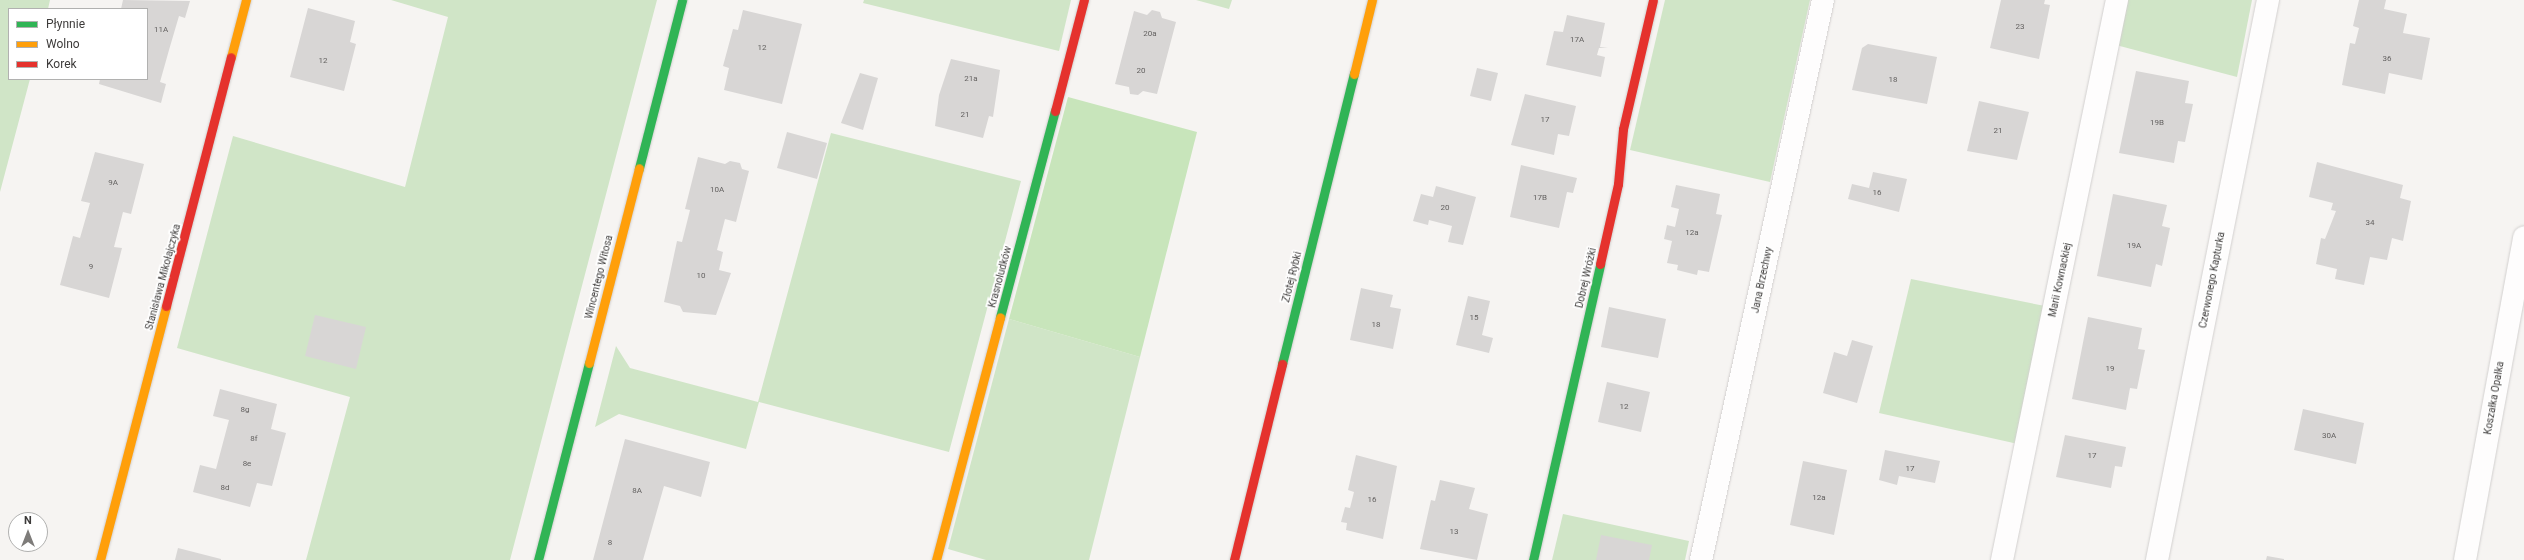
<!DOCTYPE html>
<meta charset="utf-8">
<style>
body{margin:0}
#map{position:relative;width:2524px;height:560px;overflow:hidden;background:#f6f4f2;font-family:Roboto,sans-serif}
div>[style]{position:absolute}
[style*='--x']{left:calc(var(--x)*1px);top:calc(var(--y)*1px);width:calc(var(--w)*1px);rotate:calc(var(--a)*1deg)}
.green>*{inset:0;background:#d0e5c7}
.forest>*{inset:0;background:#c8e5bb}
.building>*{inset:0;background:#d8d6d5}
.roads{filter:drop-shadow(0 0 1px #d2d0cf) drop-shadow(0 0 1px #d2d0cf)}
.street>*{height:22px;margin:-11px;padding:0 11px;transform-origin:11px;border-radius:11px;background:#fefdfd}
.fast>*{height:9px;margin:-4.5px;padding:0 4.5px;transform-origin:4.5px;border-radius:4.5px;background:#30b455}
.slow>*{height:9px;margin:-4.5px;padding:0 4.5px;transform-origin:4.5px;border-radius:4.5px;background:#ff9f0a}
.jam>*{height:9px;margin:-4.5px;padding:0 4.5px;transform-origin:4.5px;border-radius:4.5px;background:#e5322d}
span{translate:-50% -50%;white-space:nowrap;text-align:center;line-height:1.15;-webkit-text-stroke:3.5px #fff;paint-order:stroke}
.number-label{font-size:8px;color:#646261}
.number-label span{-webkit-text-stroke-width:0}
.street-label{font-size:10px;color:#3d3b3a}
.legend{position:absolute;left:8px;top:8px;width:140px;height:72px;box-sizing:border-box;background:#fff;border:1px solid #b1b1b0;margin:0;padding:5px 7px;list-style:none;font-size:12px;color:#3d3b3a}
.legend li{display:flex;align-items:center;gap:8px;height:20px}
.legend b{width:20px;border:1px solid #b1b1b0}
.north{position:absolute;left:8px;top:512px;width:40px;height:40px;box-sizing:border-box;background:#fff;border:1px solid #b1b1b0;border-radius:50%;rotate:0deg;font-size:11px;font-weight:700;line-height:16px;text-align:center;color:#3d3b3a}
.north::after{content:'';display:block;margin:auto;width:14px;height:18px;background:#7e7c7a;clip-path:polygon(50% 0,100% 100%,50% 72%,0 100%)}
</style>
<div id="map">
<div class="green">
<div style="clip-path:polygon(0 0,50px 0,48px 9px,9px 9px,9px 79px,30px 79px,0 192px)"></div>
<div style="clip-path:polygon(391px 0,657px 0,510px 560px,306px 560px,350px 397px,177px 348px,233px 136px,405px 187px,448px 17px)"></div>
<div style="clip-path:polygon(864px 0,1071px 0,1059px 51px,863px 3px)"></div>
<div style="clip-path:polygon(1196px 0,1232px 0,1229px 9px)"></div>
<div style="clip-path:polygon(1665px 0,1810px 0,1770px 182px,1630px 150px)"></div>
<div style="clip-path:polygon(2125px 0,2252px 0,2237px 77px,2116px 45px)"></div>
<div style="clip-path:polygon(831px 133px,1021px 181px,949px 452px,759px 402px,746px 449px,619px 414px,595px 427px,616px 346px,630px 368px,758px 402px)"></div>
<div style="clip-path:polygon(1911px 279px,2045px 306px,2018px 444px,1879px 413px)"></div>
<div style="clip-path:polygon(1009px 319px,1140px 357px,1089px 560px,986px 560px,948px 549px)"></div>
<div style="clip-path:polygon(1563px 514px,1689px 541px,1685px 560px,1552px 560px)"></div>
</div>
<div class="forest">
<div style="clip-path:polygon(1068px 97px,1197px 132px,1140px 357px,1009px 319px)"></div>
</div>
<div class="building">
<div style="clip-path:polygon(123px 0,190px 1px,185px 18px,179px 16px,169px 50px,160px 82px,166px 84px,161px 103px,99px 84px,100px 79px,147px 79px,147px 9px,121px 9px)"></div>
<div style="clip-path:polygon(2001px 0,2045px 0,2044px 4px,2050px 5px,2039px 59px,1990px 48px)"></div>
<div style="clip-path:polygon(2359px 0,2386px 0,2384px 9px,2407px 14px,2403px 33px,2430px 38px,2422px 80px,2389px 73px,2385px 94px,2342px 85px,2350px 43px,2355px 44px,2359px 28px,2353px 26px)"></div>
<div style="clip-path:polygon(308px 8px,355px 21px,350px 42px,356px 44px,344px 91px,290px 77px)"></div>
<div style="clip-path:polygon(743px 10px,802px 24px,782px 104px,724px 90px,729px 68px,723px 66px,733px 29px,738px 30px)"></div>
<div style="clip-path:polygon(1152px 10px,1160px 12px,1162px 18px,1176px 22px,1157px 94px,1143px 91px,1138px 95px,1130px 94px,1129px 87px,1115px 84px,1134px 11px,1147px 15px)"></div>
<div style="clip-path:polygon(1567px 15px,1605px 23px,1600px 47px,1608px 48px,1599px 48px,1597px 55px,1605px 57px,1601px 77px,1546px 65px,1554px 31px,1563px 32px)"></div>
<div style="clip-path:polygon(1868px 44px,1937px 57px,1927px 104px,1852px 90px,1862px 48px)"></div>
<div style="clip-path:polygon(951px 59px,1000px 70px,993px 117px,989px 116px,983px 138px,935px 126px,939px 95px)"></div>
<div style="clip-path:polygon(1477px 68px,1498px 73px,1491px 101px,1470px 96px)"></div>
<div style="clip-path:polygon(2136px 71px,2189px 81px,2185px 103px,2193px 104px,2185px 142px,2178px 141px,2174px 163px,2119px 153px)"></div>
<div style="clip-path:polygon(860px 73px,878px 78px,863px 130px,841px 123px)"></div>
<div style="clip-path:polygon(1525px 94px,1576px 106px,1569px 136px,1558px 134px,1554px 155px,1511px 145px)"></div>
<div style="clip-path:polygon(1979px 101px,2029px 112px,2017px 160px,1967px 151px)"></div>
<div style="clip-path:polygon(787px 132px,827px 143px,817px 179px,777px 168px)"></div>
<div style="clip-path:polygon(95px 152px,144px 164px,131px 214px,123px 212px,114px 247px,122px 248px,109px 298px,60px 285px,73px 236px,80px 238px,90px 203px,81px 201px)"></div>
<div style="clip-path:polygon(698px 157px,725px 164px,730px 161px,740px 163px,742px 169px,749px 171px,736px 222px,725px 219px,717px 250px,723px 252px,719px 270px,731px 273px,716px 315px,683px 312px,680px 306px,664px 302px,677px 241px,682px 242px,690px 210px,685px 209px)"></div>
<div style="clip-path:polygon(2317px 162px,2403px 185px,2400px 198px,2411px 201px,2403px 241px,2392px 238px,2387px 260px,2370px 257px,2364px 285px,2335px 279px,2337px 269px,2316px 264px,2321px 238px,2325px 239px,2336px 211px,2331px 210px,2333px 203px,2309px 197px)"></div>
<div style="clip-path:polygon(1521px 165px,1577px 178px,1573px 193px,1567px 192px,1559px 228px,1510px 217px)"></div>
<div style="clip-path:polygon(1873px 172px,1907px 179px,1899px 212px,1848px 199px,1852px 184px,1869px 188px)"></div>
<div style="clip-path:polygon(1676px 185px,1720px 194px,1716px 214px,1722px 215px,1709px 272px,1698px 270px,1697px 275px,1677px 270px,1678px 265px,1667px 263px,1672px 241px,1664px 239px,1667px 225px,1675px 227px,1679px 209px,1671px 207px)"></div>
<div style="clip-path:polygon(1436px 186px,1476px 197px,1463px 245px,1448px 242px,1452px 226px,1429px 220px,1428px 225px,1413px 221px,1421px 194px,1433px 197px)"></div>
<div style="clip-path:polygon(2113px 194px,2167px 205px,2162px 226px,2170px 228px,2162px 266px,2156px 264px,2151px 287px,2097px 276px)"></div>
<div style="clip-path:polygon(1361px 288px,1393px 295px,1390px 307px,1401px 309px,1393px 349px,1350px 340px)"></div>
<div style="clip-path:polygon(1468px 296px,1490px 301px,1482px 335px,1493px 338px,1489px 353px,1456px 345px)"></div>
<div style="clip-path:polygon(1609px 307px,1666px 319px,1658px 358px,1601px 347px)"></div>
<div style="clip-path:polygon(315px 315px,366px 327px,356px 369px,305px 356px)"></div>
<div style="clip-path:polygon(2088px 317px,2142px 328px,2138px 349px,2145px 350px,2137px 389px,2130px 388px,2126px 410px,2072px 399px)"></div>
<div style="clip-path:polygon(1852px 340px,1873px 346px,1857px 403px,1823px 393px,1834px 352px,1847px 356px)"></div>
<div style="clip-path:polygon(1607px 382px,1650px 392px,1641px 432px,1598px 422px)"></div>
<div style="clip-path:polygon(220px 389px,277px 404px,271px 429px,286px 433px,272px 486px,257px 483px,250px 507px,193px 492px,200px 465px,216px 469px,229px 420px,213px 416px)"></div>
<div style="clip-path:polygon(2303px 409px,2364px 423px,2356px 464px,2294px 450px)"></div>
<div style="clip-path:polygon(2065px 435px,2126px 447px,2122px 467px,2115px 466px,2111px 488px,2056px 477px)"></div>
<div style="clip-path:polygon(625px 439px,710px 462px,701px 497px,664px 486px,643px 560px,593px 560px)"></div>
<div style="clip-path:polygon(1885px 450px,1940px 461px,1935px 483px,1899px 476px,1897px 485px,1879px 480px)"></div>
<div style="clip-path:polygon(1356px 455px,1397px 466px,1383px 539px,1346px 530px,1347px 523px,1341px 522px,1345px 507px,1350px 508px,1354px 492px,1348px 490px)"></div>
<div style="clip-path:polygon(1803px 461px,1847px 470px,1834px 535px,1790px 525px)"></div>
<div style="clip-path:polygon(1440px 480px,1475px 488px,1469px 509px,1488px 514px,1477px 560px,1420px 549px,1431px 500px,1435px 501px)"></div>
<div style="clip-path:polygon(1601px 535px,1652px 545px,1649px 560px,1596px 560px)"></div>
<div style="clip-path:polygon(178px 548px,221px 559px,221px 560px,175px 560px)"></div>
<div style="clip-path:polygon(2267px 556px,2284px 559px,2284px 560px,2266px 560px)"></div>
</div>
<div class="roads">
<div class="street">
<div style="--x:1701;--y:560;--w:573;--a:-77.71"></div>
<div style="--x:2002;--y:560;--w:572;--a:-78.4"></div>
<div style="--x:2157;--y:560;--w:571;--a:-78.79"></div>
<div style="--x:2465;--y:560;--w:328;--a:-79.6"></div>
</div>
<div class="fast">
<div style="--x:639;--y:168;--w:173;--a:-75.6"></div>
<div style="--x:1000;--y:317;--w:213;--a:-75.1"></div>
<div style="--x:1282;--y:364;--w:299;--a:-76.1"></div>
<div style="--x:538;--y:560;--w:203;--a:-75.5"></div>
<div style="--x:1533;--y:560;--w:303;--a:-77.2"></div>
</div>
<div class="slow">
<div style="--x:231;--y:57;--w:59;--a:-75.3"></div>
<div style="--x:1354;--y:74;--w:76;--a:-76.3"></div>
<div style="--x:589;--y:363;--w:201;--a:-75.6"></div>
<div style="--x:100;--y:560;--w:262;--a:-75.4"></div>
<div style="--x:936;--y:560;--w:251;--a:-75.2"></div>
</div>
<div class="jam">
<div style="--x:1055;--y:111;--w:115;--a:-75.4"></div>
<div style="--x:1600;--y:264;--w:82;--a:-77.3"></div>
<div style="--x:1618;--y:184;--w:55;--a:-84.8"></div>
<div style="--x:1623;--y:129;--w:132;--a:-76.9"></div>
<div style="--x:166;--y:306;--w:257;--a:-75.4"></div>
<div style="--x:1234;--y:560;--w:202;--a:-76.2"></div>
</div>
</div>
<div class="number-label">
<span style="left:2020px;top:27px">23</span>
<span style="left:161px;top:30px">11A</span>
<span style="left:1150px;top:34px">20a</span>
<span style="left:1577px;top:40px">17A</span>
<span style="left:762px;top:48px">12</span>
<span style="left:2387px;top:59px">36</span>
<span style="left:323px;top:61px">12</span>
<span style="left:1141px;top:71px">20</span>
<span style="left:971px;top:79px">21a</span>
<span style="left:1893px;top:80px">18</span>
<span style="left:965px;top:115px">21</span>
<span style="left:1545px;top:120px">17</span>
<span style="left:2157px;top:123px">19B</span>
<span style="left:1998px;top:131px">21</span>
<span style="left:113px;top:183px">9A</span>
<span style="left:717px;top:190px">10A</span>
<span style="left:1877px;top:193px">16</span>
<span style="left:1540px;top:198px">17B</span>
<span style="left:1445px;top:208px">20</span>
<span style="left:2370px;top:223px">34</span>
<span style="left:1692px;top:233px">12a</span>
<span style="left:2134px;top:246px">19A</span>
<span style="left:91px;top:267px">9</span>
<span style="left:701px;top:276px">10</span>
<span style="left:1474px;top:318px">15</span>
<span style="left:1376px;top:325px">18</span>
<span style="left:2110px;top:369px">19</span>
<span style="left:1624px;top:407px">12</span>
<span style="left:245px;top:410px">8g</span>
<span style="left:2329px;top:436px">30A</span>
<span style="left:254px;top:439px">8f</span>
<span style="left:2092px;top:456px">17</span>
<span style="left:247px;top:464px">8e</span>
<span style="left:1910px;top:469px">17</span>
<span style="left:225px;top:488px">8d</span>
<span style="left:637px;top:491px">8A</span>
<span style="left:1819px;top:498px">12a</span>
<span style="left:1372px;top:500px">16</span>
<span style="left:1454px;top:532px">13</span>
<span style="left:610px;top:543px">8</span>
</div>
<div class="street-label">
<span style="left:163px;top:277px;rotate:-75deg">Stanisława Mikołajczyka</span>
<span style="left:599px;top:277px;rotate:-76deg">Wincentego Witosa</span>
<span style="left:1000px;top:277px;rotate:-75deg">Krasnoludków</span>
<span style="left:1292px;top:277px;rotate:-76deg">Złotej Rybki</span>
<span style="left:1586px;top:278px;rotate:-77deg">Dobrej Wróżki</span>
<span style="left:1762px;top:280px;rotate:-78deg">Jana Brzechwy</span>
<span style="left:2060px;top:280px;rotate:-78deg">Marii Kownackiej</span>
<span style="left:2212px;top:280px;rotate:-79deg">Czerwonego Kapturka</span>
<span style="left:2494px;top:398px;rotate:-80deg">Koszałka Opałka</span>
</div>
<ul class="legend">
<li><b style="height:5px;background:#30b455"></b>Płynnie</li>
<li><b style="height:5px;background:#ff9f0a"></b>Wolno</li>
<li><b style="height:5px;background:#e5322d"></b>Korek</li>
</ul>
<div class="north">N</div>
</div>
